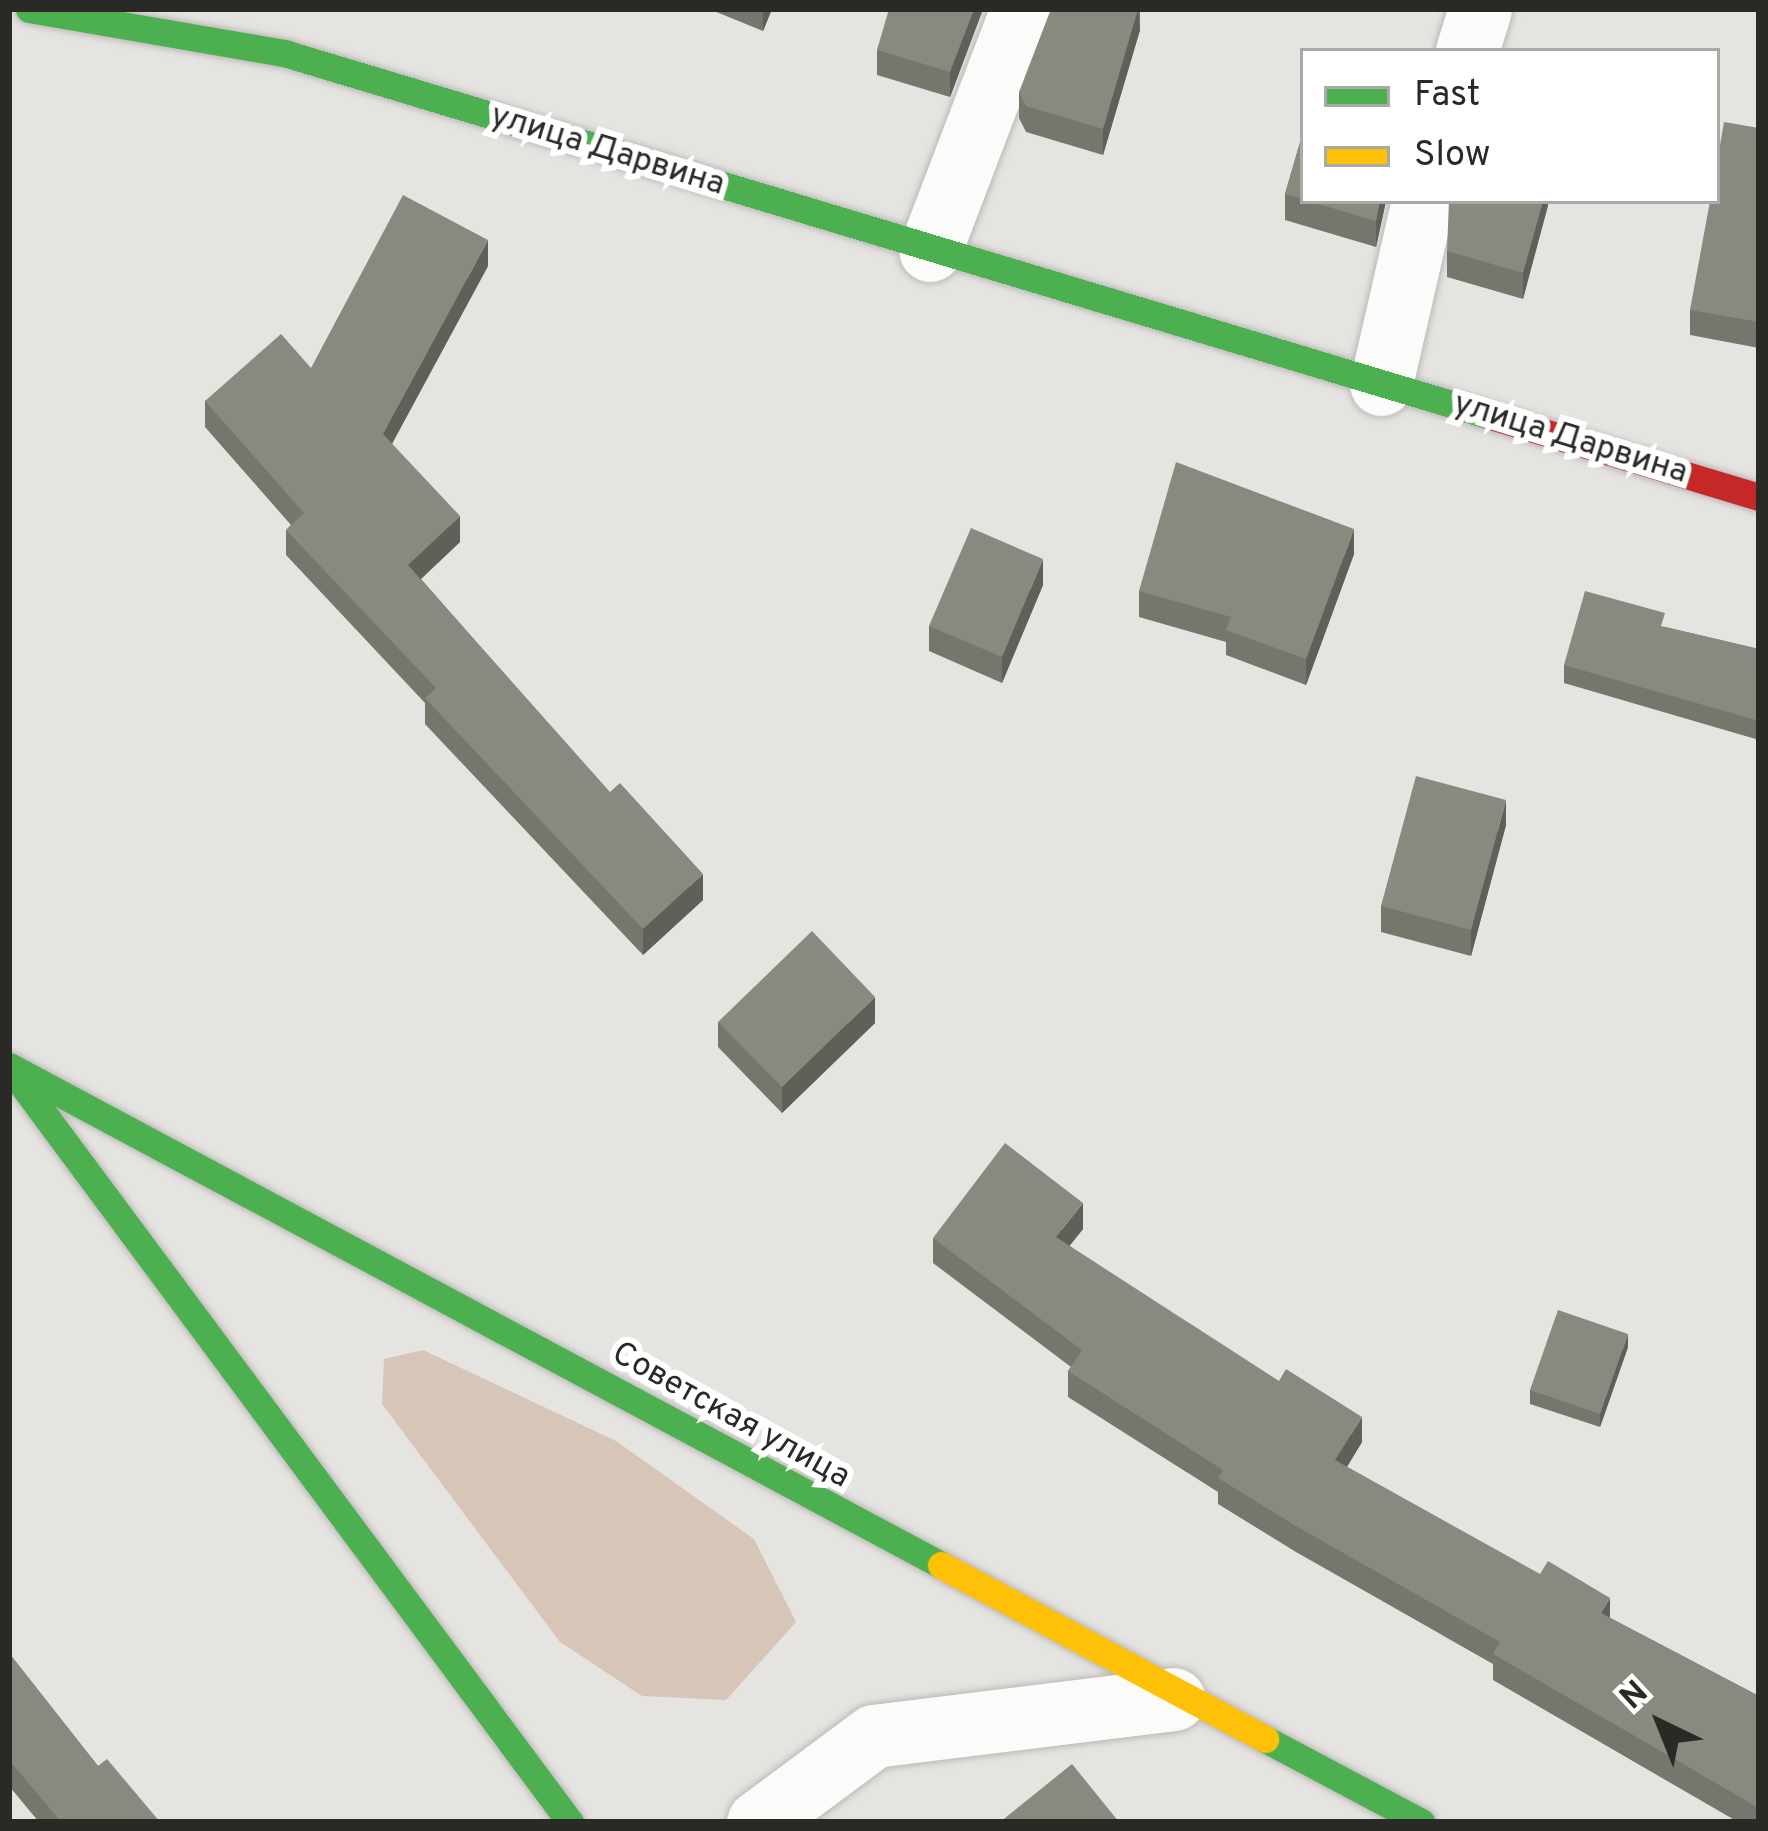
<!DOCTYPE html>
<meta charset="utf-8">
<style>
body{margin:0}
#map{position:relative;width:1768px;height:1831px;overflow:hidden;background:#e6e4e1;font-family:Overpass,sans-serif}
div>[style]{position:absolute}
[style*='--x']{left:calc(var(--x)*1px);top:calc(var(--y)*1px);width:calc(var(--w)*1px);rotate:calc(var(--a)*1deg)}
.green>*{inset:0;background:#d7c5b8}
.roads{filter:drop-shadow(0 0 3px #bbb9b7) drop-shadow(0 0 3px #bbb9b7)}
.street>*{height:63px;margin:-31.5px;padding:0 31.5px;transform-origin:31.5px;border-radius:31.5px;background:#fbfbfa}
.fast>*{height:27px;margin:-13.5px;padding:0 13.5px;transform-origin:13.5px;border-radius:13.5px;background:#4caf50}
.slow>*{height:27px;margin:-13.5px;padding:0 13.5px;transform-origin:13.5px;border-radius:13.5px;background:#ffc107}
.jam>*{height:27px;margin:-13.5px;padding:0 13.5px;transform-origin:13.5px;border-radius:13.5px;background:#c62828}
.wall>*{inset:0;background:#76766d}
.shaded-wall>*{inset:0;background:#606059}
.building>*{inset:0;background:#89897f}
span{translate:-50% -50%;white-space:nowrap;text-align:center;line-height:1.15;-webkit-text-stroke:12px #fff;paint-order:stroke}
.street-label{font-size:33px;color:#292926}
.frame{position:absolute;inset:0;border:12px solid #292926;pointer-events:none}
.legend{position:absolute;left:1300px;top:48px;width:420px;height:156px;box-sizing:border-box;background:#fff;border:3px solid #a9a9a8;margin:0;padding:15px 21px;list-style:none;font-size:36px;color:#292926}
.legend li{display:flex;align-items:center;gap:24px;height:60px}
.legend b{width:60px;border:3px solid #a9a9a8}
.north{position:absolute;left:1600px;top:1663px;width:120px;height:120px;-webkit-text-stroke:9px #fff;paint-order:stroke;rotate:317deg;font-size:33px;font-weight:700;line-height:48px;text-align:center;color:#292926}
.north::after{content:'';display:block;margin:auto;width:42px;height:54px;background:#292926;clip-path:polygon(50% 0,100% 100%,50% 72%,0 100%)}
</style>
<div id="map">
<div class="green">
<div style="clip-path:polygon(423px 1350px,616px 1441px,754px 1539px,796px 1622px,726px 1700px,642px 1696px,560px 1642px,382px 1404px,384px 1359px)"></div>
</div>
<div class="roads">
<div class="street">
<div style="--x:1467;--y:51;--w:44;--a:-72.8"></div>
<div style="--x:930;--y:250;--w:258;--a:-69.1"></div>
<div style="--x:1381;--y:384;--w:188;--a:-77.1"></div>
<div style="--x:758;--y:1822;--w:144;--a:-36.6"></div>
<div style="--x:874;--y:1736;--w:302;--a:-7"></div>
</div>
<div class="fast">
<div style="--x:29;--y:9;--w:259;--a:9.8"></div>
<div style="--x:284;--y:53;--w:1264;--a:16.74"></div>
<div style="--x:9;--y:1066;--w:1057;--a:28.16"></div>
<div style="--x:9;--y:1067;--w:941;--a:53.39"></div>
<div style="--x:1265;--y:1739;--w:177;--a:28"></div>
</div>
<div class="slow">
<div style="--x:941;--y:1565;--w:368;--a:28.2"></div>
</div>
<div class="jam">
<div style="--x:1494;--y:417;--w:277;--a:16.8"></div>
</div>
</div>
<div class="wall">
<div style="clip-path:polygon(709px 9px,772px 9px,763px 31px)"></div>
<div style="clip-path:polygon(983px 9px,950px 97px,877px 75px,877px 50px)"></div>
<div style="clip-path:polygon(1140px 9px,1140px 30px,1103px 155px,1026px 132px,1019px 118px,1019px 92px)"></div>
<div style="clip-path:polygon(1759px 128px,1759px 348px,1690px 335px,1690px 310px)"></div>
<div style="clip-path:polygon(1303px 132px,1303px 201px,1386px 201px,1376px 247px,1285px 220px,1285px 194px)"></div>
<div style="clip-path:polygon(1548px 201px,1523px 299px,1447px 277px,1447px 251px)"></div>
<div style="clip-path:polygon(488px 266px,392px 444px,460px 542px,421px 579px,703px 900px,643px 955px,425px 724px,425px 703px,286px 555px,286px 530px,291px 525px,205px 427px,205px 401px,311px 368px)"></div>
<div style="clip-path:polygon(1354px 554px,1306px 685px,1226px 655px,1226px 642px,1139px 617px,1139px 591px)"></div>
<div style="clip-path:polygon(1043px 585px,1002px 683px,929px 651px,929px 626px)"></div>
<div style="clip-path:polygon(1665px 627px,1759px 649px,1759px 740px,1564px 683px,1564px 665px)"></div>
<div style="clip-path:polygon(1506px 825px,1471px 956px,1381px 932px,1381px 906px)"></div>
<div style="clip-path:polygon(718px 1022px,875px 1023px,782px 1113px,718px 1047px)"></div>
<div style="clip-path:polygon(1083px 1229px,1069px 1246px,1362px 1442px,1347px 1467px,1610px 1618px,1759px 1696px,1759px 1822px,1738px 1822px,1493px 1680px,1493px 1664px,1296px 1552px,1218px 1504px,1218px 1492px,1068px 1397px,1068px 1371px,1071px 1367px,933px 1263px,933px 1238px)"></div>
<div style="clip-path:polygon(1628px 1347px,1600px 1427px,1530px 1404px,1530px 1390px)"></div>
<div style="clip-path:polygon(9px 1653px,98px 1766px,160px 1822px,39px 1822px,9px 1786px)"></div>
</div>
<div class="shaded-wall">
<div style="clip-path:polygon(763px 9px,772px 9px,763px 31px)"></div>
<div style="clip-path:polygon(974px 9px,983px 9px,950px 97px,950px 72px)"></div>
<div style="clip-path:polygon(1138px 9px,1140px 30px,1103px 155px,1103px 129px)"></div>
<div style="clip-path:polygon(1380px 201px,1386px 201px,1376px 247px,1376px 221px)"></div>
<div style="clip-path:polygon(1543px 201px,1548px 201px,1548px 206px,1523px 299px,1523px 273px)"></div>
<div style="clip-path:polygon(488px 240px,488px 266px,383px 460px,383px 434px)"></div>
<div style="clip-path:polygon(460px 516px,460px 542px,408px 591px,408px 565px)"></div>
<div style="clip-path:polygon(1354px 529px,1354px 554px,1306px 685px,1306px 659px)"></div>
<div style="clip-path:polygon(1043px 559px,1043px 585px,1002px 683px,1002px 657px)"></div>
<div style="clip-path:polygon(1506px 800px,1506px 825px,1471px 956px,1471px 930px)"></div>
<div style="clip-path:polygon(703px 874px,703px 900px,643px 955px,643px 929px)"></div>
<div style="clip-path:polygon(875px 997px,875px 1023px,782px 1113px,782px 1087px)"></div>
<div style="clip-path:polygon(1083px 1203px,1083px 1229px,1056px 1263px,1056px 1237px)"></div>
<div style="clip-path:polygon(1628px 1334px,1628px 1347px,1600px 1427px,1600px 1414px)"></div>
<div style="clip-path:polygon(1362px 1417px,1362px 1442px,1335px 1486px,1335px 1460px)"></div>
<div style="clip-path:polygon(1610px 1598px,1610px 1623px,1601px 1613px)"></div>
</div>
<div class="building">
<div style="clip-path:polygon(889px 9px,974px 9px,950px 72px,877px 50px)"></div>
<div style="clip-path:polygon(1051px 9px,1138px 9px,1103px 129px,1026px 106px,1019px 92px)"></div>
<div style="clip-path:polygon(1724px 122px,1759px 128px,1759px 322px,1690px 310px,1710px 201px,1717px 201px,1717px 162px)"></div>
<div style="clip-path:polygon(1303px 132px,1303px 199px,1285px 194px)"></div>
<div style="clip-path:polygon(403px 195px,488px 240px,383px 434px,460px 516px,408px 565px,610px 792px,620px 783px,703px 874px,643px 929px,425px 698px,436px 688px,286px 530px,304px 513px,205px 401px,281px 334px,311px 368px)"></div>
<div style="clip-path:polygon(1308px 201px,1380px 201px,1376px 221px)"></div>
<div style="clip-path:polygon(1449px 201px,1543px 201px,1523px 273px,1447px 251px)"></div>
<div style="clip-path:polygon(1176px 462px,1354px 529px,1306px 659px,1226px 630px,1231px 617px,1139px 591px)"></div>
<div style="clip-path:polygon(971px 528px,1043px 559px,1002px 657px,929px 626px)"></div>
<div style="clip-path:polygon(1585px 591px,1665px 613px,1661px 626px,1759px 649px,1759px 721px,1564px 665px)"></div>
<div style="clip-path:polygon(1416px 776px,1506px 800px,1471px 930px,1381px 906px)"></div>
<div style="clip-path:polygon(812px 931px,875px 997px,782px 1087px,718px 1022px)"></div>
<div style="clip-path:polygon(1005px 1143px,1083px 1203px,1056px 1237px,1279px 1381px,1286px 1369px,1362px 1417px,1335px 1460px,1540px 1574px,1548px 1561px,1610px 1598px,1601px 1613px,1759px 1696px,1759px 1808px,1493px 1654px,1500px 1642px,1296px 1526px,1218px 1478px,1223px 1470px,1068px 1371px,1082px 1350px,933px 1238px)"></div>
<div style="clip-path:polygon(1558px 1310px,1628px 1334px,1600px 1414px,1530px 1390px)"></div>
<div style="clip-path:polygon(9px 1653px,98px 1766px,107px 1759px,160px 1822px,61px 1822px,9px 1760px)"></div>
<div style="clip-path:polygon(1072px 1764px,1119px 1822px,1000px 1822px)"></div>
</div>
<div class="street-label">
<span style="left:607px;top:152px;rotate:17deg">улица Дарвина</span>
<span style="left:1570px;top:440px;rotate:17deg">улица Дарвина</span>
<span style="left:730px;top:1417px;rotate:29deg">Советская улица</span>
</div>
<div class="frame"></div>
<ul class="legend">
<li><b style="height:15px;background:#4caf50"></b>Fast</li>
<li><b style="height:15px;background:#ffc107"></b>Slow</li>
</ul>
<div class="north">N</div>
</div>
